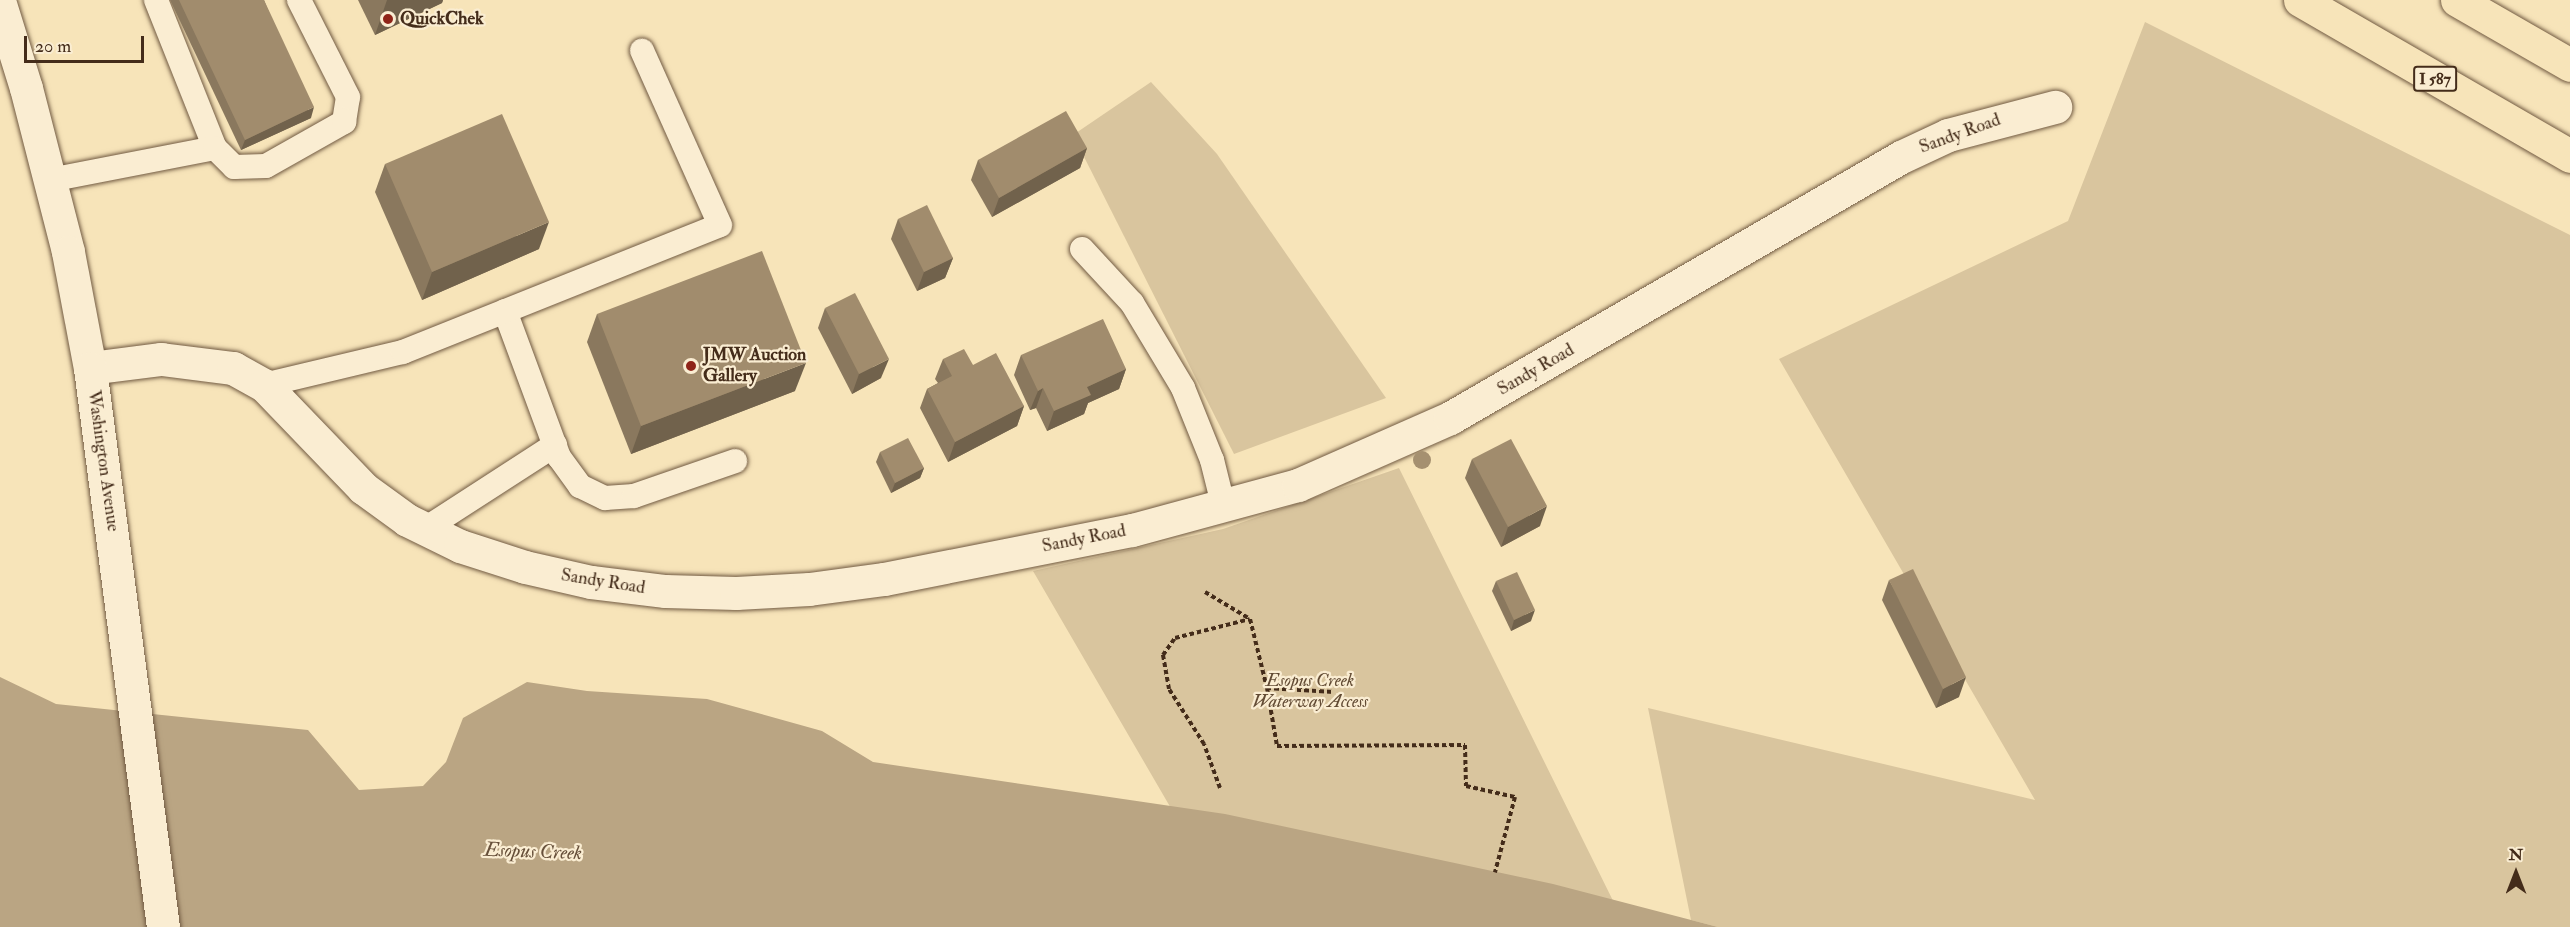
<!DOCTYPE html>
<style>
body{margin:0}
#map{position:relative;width:2570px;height:927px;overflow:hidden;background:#f7e4b9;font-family:"IM FELL Double Pica",serif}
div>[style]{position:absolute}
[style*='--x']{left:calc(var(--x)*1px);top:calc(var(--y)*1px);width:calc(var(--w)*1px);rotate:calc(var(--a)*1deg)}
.green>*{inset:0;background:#d9c59e}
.water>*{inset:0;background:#baa583}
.path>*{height:4px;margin-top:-2px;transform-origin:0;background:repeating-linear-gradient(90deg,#442c1a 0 4.5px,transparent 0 7.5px)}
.roads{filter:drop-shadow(0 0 2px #715a42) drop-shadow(0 0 2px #715a42)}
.lane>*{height:24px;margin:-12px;padding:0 12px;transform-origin:12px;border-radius:12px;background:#faedd2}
.street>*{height:33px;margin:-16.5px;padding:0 16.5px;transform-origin:16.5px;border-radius:16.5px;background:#faedd2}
.secondary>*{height:33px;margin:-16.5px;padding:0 16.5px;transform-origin:16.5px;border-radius:16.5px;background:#faedd2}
.highway>*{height:33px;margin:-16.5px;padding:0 16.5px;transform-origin:16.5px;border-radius:16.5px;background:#f7e4b9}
.trees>*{width:18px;height:18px;margin:-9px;border-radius:50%;background:#a59070}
.wall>*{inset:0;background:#8a785e}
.shaded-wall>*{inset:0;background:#71624c}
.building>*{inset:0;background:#a18c6d}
.dots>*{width:16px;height:16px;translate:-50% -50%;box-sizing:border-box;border:3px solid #faedd2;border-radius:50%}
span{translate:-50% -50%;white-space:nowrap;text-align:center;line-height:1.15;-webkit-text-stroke:4.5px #faedd2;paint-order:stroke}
.shield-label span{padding:2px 4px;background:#faedd2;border:2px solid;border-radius:4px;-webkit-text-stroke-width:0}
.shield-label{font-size:16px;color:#442c1a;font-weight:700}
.poi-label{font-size:18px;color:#442c1a;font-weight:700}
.left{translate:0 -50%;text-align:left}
.street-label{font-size:18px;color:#442c1a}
.park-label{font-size:18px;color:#624b34;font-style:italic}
.water-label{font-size:20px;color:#67503a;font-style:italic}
.north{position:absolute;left:2486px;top:843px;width:60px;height:60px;-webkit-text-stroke:4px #faedd2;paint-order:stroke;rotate:0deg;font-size:16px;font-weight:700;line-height:24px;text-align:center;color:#442c1a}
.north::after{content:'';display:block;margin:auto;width:21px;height:27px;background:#442c1a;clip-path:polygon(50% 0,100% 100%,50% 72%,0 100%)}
.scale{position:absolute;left:24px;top:36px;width:120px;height:27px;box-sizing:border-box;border:3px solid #442c1a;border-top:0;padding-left:8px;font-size:18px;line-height:21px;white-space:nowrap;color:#442c1a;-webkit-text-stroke:4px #faedd2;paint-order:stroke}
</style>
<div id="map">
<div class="green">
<div style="clip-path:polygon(2145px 22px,2570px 235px,2570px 927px,1718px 927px,1691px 920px,1648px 708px,2035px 800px,1779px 359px,2068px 221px)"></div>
<div style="clip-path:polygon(1151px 82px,1217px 154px,1386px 398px,1234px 454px,1073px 135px)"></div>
<div style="clip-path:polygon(1399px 468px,1626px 927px,1240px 927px,1033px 571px,1223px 529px)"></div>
</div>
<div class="water">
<div style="clip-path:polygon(0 677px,56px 704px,308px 730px,359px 790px,423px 786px,446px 762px,463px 718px,527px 682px,587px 691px,707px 699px,822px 731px,873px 762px,1225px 814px,1553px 884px,1718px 927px,0 927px)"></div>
</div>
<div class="path">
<div style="--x:1205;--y:592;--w:52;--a:31"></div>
<div style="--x:1250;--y:619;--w:71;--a:76.2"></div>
<div style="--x:1267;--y:688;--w:67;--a:3.4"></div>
<div style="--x:1267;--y:688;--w:59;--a:80.2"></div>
<div style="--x:1277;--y:746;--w:188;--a:-0.3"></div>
<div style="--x:1465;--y:745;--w:41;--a:88.6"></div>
<div style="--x:1466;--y:786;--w:50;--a:12.7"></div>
<div style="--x:1515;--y:797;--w:78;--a:104.9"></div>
<div style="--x:1220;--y:788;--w:47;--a:-110"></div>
<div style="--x:1204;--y:744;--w:65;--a:-122.5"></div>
<div style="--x:1169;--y:689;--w:35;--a:-100"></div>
<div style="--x:1163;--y:655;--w:21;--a:-55"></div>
<div style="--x:1175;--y:638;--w:77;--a:-14.2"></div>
</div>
<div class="roads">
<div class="lane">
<div style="--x:156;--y:0;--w:159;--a:68.3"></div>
<div style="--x:50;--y:180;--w:168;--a:-11"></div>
<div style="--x:215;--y:148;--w:27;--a:45"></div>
<div style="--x:234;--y:167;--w:32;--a:-2"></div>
<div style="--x:266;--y:166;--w:90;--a:-29.4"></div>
<div style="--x:344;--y:122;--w:25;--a:-81"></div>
<div style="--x:348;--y:97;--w:109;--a:-116.8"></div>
<div style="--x:1082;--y:249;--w:74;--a:47.2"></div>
<div style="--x:1132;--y:303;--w:99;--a:59"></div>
<div style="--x:1183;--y:388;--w:78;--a:68.1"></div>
<div style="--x:1212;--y:460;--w:49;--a:76"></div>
<div style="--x:505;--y:311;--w:156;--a:69.7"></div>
<div style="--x:559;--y:457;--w:36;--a:54"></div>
<div style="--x:580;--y:486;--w:28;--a:26"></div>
<div style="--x:605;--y:498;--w:29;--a:-4"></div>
<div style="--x:634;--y:496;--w:107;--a:-19.1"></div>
<div style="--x:264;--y:385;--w:143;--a:-13.4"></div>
<div style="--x:403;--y:352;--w:341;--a:-21.8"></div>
<div style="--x:720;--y:225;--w:191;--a:-114.1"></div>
<div style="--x:425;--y:529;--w:155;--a:-32.9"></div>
</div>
<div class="street">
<div style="--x:90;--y:368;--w:72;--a:-7.2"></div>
<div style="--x:161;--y:359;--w:73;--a:7.1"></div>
<div style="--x:233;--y:368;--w:35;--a:29"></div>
<div style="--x:264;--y:385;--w:143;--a:46.1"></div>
<div style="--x:363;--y:488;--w:54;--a:36"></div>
<div style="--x:407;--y:520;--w:59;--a:26.1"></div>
<div style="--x:460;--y:546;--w:68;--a:17.9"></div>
<div style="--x:525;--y:567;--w:68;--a:12.8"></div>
<div style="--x:591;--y:582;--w:75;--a:6.9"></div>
<div style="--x:665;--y:591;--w:71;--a:1.6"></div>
<div style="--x:736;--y:593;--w:73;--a:-3.1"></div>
<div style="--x:809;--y:589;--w:76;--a:-7.6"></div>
<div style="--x:884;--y:579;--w:253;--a:-11.2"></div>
<div style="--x:1132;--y:530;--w:172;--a:-15.2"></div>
<div style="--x:1298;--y:485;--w:166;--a:-23.8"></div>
<div style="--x:1450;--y:418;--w:521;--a:-30.06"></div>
<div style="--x:1901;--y:157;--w:52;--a:-25.1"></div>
<div style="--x:1948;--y:135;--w:111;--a:-14.7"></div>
</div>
<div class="secondary">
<div style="--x:0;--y:4;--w:88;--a:72.8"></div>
<div style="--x:26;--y:88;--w:169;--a:75.6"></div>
<div style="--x:68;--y:252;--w:118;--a:79.3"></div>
<div style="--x:90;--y:368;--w:564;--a:82.56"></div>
</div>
<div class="highway">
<div style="--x:2300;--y:0;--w:312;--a:30"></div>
<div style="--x:2457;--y:0;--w:130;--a:29.9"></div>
</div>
</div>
<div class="trees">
<div style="left:1422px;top:460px"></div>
</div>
<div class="wall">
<div style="clip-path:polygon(170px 0,264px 0,311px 118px,241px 150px)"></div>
<div style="clip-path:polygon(358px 0,443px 0,442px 3px,375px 35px)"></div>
<div style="clip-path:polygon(1087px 148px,1080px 168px,992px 217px,971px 180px,978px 160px)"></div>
<div style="clip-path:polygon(385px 164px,539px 249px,422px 300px,375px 192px)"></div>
<div style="clip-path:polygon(898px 219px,953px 258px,945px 278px,917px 291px,891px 239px)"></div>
<div style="clip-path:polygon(825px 308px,881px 378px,852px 394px,818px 328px)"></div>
<div style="clip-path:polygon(597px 314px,795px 391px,631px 454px,587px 342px)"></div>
<div style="clip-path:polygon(1021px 355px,1126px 369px,1119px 389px,1088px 403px,1084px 414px,1047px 431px,1036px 408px,1030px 410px,1014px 375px)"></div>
<div style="clip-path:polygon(943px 359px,973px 365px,1024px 406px,1017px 426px,948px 462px,920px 408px,927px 389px,938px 383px,935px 379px)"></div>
<div style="clip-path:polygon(880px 452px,924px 468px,920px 478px,891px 493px,876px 462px)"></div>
<div style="clip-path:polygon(1472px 459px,1540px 526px,1501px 547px,1465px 478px)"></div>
<div style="clip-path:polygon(1889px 580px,1959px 697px,1936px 708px,1882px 600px)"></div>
<div style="clip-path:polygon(1496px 581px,1531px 621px,1511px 631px,1492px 591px)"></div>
</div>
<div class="shaded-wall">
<div style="clip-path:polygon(387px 0,443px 0,442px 3px,375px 35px)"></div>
<div style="clip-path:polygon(314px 107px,311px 118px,241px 150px,245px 140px)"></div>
<div style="clip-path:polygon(1087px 148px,1080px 168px,992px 217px,999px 198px)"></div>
<div style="clip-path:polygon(549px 222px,539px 249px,422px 300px,432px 272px)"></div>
<div style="clip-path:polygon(953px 258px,945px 278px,917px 291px,924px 272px)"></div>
<div style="clip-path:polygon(889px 359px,881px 378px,852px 394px,859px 374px)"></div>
<div style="clip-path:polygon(806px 363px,795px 391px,631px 454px,641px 426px)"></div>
<div style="clip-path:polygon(1126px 369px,1119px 389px,1088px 403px,1084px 414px,1047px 431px,1054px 411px,1087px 387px)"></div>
<div style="clip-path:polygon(1043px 388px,1036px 408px,1030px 410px,1038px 391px)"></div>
<div style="clip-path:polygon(1024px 406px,1017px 426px,948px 462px,955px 442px)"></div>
<div style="clip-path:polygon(924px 468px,920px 478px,891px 493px,895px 483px)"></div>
<div style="clip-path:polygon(1547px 506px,1540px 526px,1501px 547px,1508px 527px)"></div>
<div style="clip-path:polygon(1535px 610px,1531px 621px,1511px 631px,1514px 620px)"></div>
<div style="clip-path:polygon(1966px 677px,1959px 697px,1936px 708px,1943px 689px)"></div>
</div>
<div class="building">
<div style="clip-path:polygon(179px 0,264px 0,314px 107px,245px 140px)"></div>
<div style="clip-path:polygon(1066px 111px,1087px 148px,999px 198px,978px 160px)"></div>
<div style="clip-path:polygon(502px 114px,549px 222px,432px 272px,385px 164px)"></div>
<div style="clip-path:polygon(927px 205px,953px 258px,924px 272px,898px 219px)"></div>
<div style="clip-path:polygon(762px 251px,806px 363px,641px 426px,597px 314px)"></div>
<div style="clip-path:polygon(855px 293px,889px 359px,859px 374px,825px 308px)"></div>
<div style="clip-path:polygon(1103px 319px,1126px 369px,1087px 387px,1091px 395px,1054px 411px,1043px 388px,1038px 391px,1021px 355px)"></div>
<div style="clip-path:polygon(964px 349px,973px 365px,996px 353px,1024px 406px,955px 442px,927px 389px,952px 376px,943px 359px)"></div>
<div style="clip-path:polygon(908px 438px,924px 468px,895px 483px,880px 452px)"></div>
<div style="clip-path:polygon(1511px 439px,1547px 506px,1508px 527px,1472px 459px)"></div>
<div style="clip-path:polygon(1913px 569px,1966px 677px,1943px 689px,1889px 580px)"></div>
<div style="clip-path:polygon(1517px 572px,1535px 610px,1514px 620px,1496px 581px)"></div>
</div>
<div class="dots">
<div style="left:388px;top:19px;background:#8f2418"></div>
<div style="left:691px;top:366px;background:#8f2418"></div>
</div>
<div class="shield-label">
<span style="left:2435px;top:79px">I 587</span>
</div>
<div class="poi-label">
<span class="left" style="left:400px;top:19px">QuickChek</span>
<span class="left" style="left:703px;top:366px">JMW Auction<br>Gallery</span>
</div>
<div class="street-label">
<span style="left:1960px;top:134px;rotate:-20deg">Sandy Road</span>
<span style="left:1536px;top:370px;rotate:-30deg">Sandy Road</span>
<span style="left:103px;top:461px;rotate:82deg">Washington Avenue</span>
<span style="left:1084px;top:539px;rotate:-11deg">Sandy Road</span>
<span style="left:603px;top:582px;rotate:9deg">Sandy Road</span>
</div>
<div class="park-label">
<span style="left:1310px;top:692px">Esopus Creek<br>Waterway Access</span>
</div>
<div class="water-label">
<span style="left:533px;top:851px;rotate:2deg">Esopus Creek</span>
</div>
<div class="north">N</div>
<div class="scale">20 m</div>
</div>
